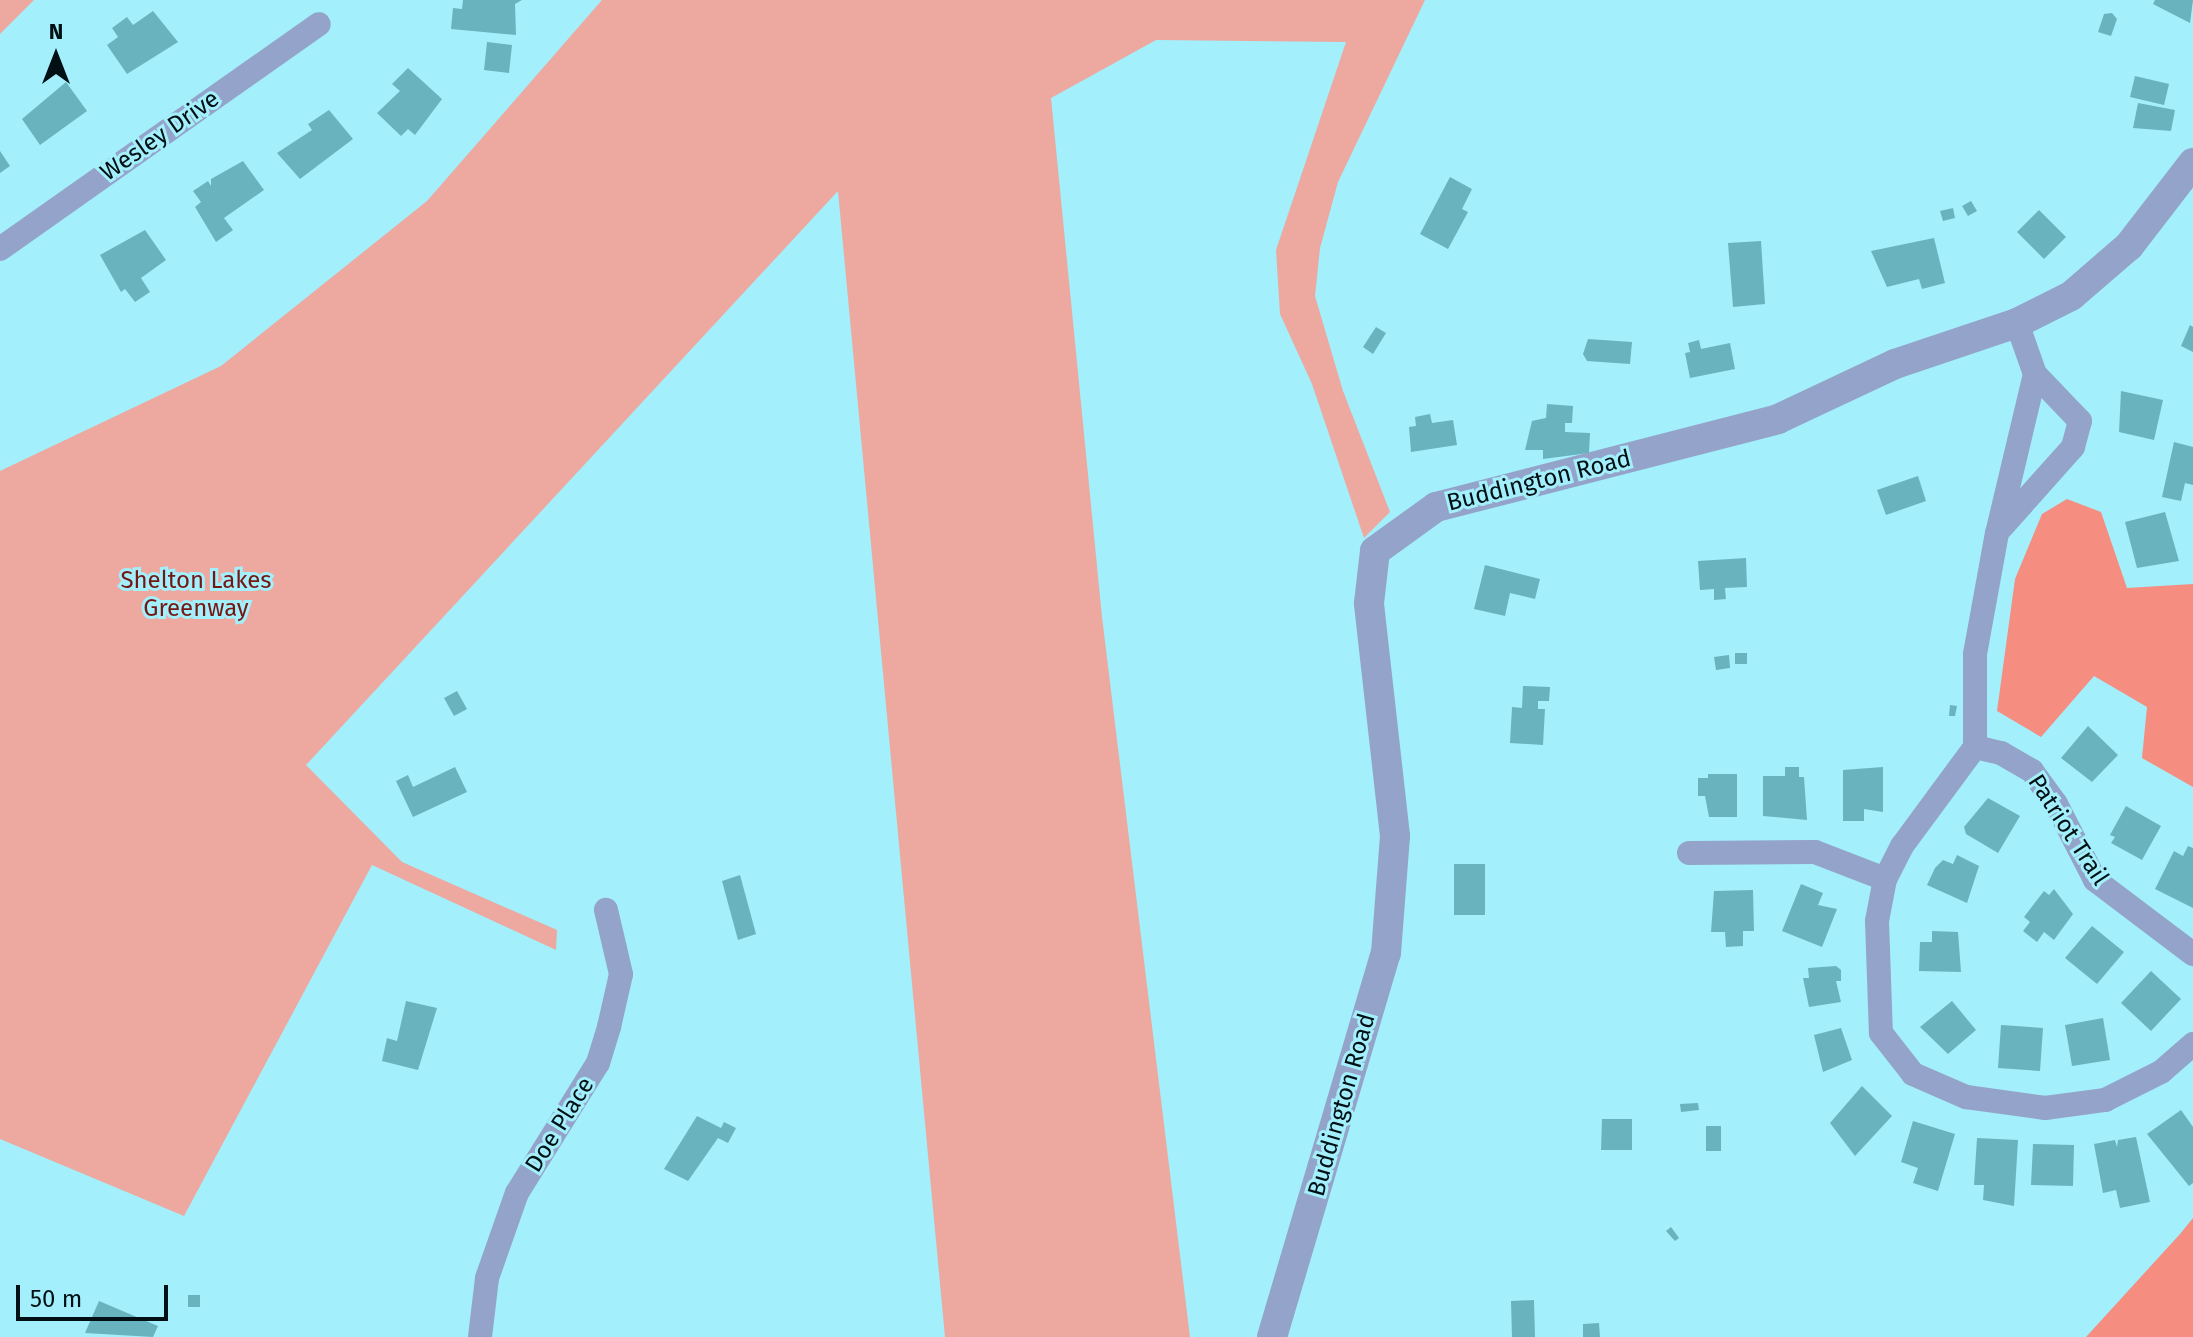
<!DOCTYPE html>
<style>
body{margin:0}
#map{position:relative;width:2193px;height:1337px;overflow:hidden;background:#a3effb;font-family:"Fira Sans",sans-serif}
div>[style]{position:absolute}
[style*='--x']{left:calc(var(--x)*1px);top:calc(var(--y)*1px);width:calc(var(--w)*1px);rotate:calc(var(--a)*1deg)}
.green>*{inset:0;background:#eda89f}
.forest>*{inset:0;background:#f58d80}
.building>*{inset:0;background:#68b3be}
.minor>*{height:24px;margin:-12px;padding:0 12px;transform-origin:12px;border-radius:12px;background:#94a3c9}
.tertiary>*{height:30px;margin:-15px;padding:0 15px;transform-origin:15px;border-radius:15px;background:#94a3c9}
span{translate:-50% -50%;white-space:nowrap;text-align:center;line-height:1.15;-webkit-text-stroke:6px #a3effb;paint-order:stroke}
.street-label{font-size:24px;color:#001014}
.park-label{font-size:24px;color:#741713}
.north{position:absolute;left:16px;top:16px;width:80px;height:80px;-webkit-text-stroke:6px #a3effb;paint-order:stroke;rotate:0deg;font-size:22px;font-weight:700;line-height:32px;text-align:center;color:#001014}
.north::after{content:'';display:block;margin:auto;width:28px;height:36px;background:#001014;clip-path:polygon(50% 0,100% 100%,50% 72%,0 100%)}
.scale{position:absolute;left:16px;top:1285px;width:152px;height:36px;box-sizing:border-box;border:4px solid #001014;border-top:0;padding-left:10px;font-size:24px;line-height:28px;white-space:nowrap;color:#001014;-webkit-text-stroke:6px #a3effb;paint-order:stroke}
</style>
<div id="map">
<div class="green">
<div style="clip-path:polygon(0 0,34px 0,0 34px)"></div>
<div style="clip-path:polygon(602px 0,1425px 0,1338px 182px,1320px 248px,1315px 296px,1343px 391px,1390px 512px,1364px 538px,1312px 384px,1280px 314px,1276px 250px,1346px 42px,1156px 40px,1051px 98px,1102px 617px,1190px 1337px,945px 1337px,838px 191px,306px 765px,402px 862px,557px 930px,556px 950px,372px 865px,184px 1216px,0 1139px,0 471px,221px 366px,427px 201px)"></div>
</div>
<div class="forest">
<div style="clip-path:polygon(2067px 499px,2101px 512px,2127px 588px,2193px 584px,2193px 787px,2142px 758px,2147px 707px,2094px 676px,2041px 737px,1997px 711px,2015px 579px,2042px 514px)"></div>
<div style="clip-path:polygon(2193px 1218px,2193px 1337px,2086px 1337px,2180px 1234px)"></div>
</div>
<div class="building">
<div style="clip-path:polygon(463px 0,522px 0,515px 4px,516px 35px,451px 29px,453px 8px,462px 9px)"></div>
<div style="clip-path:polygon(2155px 0,2193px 0,2190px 23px,2153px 4px)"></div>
<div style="clip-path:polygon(153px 11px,178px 42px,127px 74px,107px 45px,118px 37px,112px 28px,127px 17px,133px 25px)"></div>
<div style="clip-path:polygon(2112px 13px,2117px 19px,2111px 36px,2098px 32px,2104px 14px)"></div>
<div style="clip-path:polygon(487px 42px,512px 45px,509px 73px,484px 70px)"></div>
<div style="clip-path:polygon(408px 68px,442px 99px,415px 135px,408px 129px,401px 136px,377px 113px,400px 91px,392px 84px)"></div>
<div style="clip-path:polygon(2135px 76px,2169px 84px,2164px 105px,2130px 97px)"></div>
<div style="clip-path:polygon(66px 82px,87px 111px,40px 145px,22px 119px)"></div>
<div style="clip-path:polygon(2138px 103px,2175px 110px,2171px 131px,2133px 128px)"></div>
<div style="clip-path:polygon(329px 110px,353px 139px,300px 179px,277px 153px,312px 130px,308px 124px)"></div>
<div style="clip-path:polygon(0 151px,10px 166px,0 173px)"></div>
<div style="clip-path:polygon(243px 161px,264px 190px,224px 218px,233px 230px,216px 242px,195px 207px,201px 202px,193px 191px,208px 181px,211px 186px,211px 179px)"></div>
<div style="clip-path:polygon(1450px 177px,1472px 189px,1462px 209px,1468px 212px,1448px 249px,1420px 234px)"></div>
<div style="clip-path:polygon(1971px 201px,1977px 211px,1968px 216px,1962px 206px)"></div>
<div style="clip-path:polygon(1953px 208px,1955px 218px,1943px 221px,1940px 211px)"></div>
<div style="clip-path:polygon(2039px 210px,2066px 237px,2044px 259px,2017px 232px)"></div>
<div style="clip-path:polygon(145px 230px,166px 260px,141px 278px,150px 292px,135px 302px,125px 289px,121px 292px,100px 255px)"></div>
<div style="clip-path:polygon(1934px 238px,1945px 283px,1922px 289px,1919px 279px,1887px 287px,1871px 251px)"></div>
<div style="clip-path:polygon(1761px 241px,1765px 304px,1733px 307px,1728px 243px)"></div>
<div style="clip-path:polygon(2190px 325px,2193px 327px,2193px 352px,2181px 346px)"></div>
<div style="clip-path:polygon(1376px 327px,1386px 333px,1373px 354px,1363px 347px)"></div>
<div style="clip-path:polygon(1588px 339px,1632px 342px,1630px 364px,1587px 361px,1583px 354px)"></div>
<div style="clip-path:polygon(1699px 340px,1701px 349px,1730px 343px,1735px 369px,1690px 378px,1685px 353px,1690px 352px,1688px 343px)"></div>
<div style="clip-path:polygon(2121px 391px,2163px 400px,2154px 440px,2119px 432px)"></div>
<div style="clip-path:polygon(1547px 404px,1573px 406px,1572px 423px,1565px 423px,1565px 432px,1590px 433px,1589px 453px,1543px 459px,1543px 450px,1525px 450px,1532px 421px,1546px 418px)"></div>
<div style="clip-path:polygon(1430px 414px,1432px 423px,1453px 420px,1457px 445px,1411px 452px,1409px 427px,1416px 426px,1415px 417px)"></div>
<div style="clip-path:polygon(2174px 442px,2193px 447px,2193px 485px,2185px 483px,2181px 501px,2162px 497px)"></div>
<div style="clip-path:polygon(1918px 476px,1926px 501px,1886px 515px,1877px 490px)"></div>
<div style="clip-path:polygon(2165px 512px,2179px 561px,2137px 568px,2125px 522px)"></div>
<div style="clip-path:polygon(1746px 558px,1747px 587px,1725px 588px,1726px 599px,1714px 600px,1714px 589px,1700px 590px,1698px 561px)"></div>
<div style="clip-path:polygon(1485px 565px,1540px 579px,1535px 599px,1510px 593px,1505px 616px,1474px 609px)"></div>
<div style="clip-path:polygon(1735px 653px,1747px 653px,1747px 664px,1735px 664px)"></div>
<div style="clip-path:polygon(1729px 655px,1730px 668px,1716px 670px,1714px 657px)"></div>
<div style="clip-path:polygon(1523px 686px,1550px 687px,1549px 701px,1538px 701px,1538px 709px,1545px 709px,1543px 745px,1510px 743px,1512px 707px,1522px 708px)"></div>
<div style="clip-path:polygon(457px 691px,467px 709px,454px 716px,444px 698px)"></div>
<div style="clip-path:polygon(1950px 705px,1957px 706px,1955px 716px,1949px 716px)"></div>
<div style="clip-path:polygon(2088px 726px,2118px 755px,2092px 782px,2061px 758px)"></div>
<div style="clip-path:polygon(455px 767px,467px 792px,413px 817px,396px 781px,408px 775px,413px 787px)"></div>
<div style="clip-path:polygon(1785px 767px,1799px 767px,1799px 777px,1804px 777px,1807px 820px,1763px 816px,1763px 776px,1785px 776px)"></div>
<div style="clip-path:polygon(1883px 767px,1883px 812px,1864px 809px,1864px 821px,1843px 821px,1843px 770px)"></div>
<div style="clip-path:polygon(1708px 774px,1737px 774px,1737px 817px,1709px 817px,1705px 796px,1698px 796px,1698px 778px,1708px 778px)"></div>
<div style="clip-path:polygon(1988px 798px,2020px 816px,1998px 853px,1966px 834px,1964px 827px)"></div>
<div style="clip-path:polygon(2126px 806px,2161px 826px,2142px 860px,2111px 843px,2115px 837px,2110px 835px)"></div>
<div style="clip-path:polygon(2188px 846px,2193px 848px,2193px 908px,2155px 889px,2174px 851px,2183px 856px)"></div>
<div style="clip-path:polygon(1957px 855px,1979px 866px,1967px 903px,1927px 885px,1935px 868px,1943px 860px,1953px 864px)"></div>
<div style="clip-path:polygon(1454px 864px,1485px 864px,1485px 915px,1454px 915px)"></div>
<div style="clip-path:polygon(740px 875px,756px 934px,738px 940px,722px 881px)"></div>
<div style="clip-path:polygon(1801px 884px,1823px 893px,1818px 905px,1837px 909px,1822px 947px,1782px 931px)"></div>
<div style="clip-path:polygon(2054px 889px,2073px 914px,2054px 940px,2044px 932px,2037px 942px,2023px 931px,2030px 922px,2024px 917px,2044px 891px,2049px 895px)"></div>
<div style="clip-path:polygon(1753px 890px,1754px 931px,1743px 931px,1743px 946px,1726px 947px,1725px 932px,1711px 932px,1714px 891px)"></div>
<div style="clip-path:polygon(2092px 926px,2124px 952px,2097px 984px,2065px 958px)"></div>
<div style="clip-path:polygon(1932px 931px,1958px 932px,1961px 972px,1919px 971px,1920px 942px,1932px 942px)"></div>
<div style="clip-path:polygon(1836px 966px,1841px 970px,1841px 981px,1836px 981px,1841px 1002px,1809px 1007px,1803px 978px,1809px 978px,1808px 968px)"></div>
<div style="clip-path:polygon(2151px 971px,2181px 999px,2151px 1031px,2121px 1003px)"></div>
<div style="clip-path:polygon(406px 1001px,437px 1008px,418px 1070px,382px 1061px,387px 1038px,397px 1041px)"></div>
<div style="clip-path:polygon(1952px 1001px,1976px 1030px,1948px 1054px,1920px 1027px)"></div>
<div style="clip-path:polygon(2103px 1018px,2110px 1060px,2072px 1066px,2065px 1025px)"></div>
<div style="clip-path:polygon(2001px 1025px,2043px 1028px,2040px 1071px,1998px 1068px)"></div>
<div style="clip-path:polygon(1841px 1028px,1852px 1060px,1823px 1072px,1814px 1035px)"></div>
<div style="clip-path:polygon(1862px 1086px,1892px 1116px,1855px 1156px,1830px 1123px)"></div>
<div style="clip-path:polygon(1698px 1103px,1699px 1110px,1681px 1112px,1680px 1104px)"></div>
<div style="clip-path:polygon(2181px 1110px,2193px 1127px,2193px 1183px,2189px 1186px,2147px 1134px)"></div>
<div style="clip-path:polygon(697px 1116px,721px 1128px,724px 1122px,736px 1128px,728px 1143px,718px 1138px,688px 1181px,664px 1169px)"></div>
<div style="clip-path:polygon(1602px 1119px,1632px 1119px,1632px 1150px,1601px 1150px)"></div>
<div style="clip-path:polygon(1913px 1121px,1955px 1134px,1938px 1191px,1913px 1183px,1918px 1168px,1901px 1162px)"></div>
<div style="clip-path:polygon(1706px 1126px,1721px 1126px,1721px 1151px,1706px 1151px)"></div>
<div style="clip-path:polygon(2136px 1137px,2150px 1202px,2120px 1208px,2116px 1190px,2103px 1193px,2094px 1144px,2115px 1140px,2117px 1147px,2118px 1140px)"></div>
<div style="clip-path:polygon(1977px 1138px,2018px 1140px,2014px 1206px,1983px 1200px,1984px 1185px,1974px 1185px)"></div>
<div style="clip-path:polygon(2033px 1144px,2074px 1145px,2073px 1186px,2031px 1185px)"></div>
<div style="clip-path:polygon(1671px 1227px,1679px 1238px,1675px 1241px,1666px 1231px)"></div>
<div style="clip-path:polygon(188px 1295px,200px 1295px,200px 1307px,188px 1307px)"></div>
<div style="clip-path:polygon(1534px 1300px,1535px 1337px,1512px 1337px,1511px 1301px)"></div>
<div style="clip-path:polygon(99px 1301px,158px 1326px,153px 1337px,85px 1333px)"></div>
<div style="clip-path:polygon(1599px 1323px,1600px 1337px,1583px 1337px,1583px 1324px)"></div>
</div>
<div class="minor">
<div style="--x:0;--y:249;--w:390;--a:-35.2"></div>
<div style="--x:2017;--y:323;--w:54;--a:70.6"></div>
<div style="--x:2035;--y:374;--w:163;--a:103.4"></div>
<div style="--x:1997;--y:533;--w:123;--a:100.3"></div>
<div style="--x:1975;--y:654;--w:93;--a:90"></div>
<div style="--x:1975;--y:747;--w:123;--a:126.4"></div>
<div style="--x:1902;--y:846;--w:37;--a:117"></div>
<div style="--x:1885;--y:879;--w:43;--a:100.8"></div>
<div style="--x:1877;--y:921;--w:112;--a:88"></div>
<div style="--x:1881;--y:1033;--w:52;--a:52"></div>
<div style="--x:1913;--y:1074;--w:58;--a:23.5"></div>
<div style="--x:1966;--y:1097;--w:80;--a:7.9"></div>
<div style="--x:2045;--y:1108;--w:61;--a:-7.6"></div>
<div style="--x:2105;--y:1100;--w:63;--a:-26.6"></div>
<div style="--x:2161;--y:1072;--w:43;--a:-41.2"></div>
<div style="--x:2000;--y:529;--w:110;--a:-48.3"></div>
<div style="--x:2073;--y:447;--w:27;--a:-75"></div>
<div style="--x:2080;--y:421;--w:65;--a:-133.8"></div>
<div style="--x:1975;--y:747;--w:27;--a:13"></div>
<div style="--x:2001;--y:753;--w:36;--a:30"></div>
<div style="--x:2032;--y:771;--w:41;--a:54"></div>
<div style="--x:2056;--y:804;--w:85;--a:62.8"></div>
<div style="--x:2095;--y:880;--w:123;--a:37.1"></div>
<div style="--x:1689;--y:853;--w:126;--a:-0.5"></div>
<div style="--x:1815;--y:852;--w:75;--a:21.1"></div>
<div style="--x:480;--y:1337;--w:59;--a:-83.2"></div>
<div style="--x:487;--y:1278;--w:90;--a:-70.6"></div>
<div style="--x:517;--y:1193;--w:153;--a:-58.1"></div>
<div style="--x:598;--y:1063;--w:38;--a:-73"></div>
<div style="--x:609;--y:1027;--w:54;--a:-77.2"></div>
<div style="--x:621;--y:974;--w:66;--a:-103.2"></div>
</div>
<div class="tertiary">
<div style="--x:1272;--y:1337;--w:401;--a:-73.5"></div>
<div style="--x:1386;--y:953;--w:117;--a:-85.6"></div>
<div style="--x:1395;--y:836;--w:234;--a:-96.4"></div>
<div style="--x:1369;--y:603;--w:52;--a:-83.4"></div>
<div style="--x:1375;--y:551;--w:75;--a:-35.8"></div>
<div style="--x:1436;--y:507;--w:353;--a:-14.4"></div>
<div style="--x:1778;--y:419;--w:129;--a:-25.2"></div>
<div style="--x:1895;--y:364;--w:129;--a:-18.6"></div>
<div style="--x:2017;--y:323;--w:60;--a:-26.6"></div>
<div style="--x:2071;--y:296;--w:77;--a:-40.8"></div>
<div style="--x:2129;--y:246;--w:105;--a:-52.4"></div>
</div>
<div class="street-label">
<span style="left:160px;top:136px;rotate:-35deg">Wesley Drive</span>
<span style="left:1539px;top:481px;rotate:-14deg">Buddington Road</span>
<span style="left:2068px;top:830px;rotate:57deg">Patriot Trail</span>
<span style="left:1342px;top:1105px;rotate:-74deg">Buddington Road</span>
<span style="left:560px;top:1125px;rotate:-58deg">Doe Place</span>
</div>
<div class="park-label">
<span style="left:196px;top:595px">Shelton Lakes<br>Greenway</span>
</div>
<div class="north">N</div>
<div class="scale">50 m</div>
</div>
